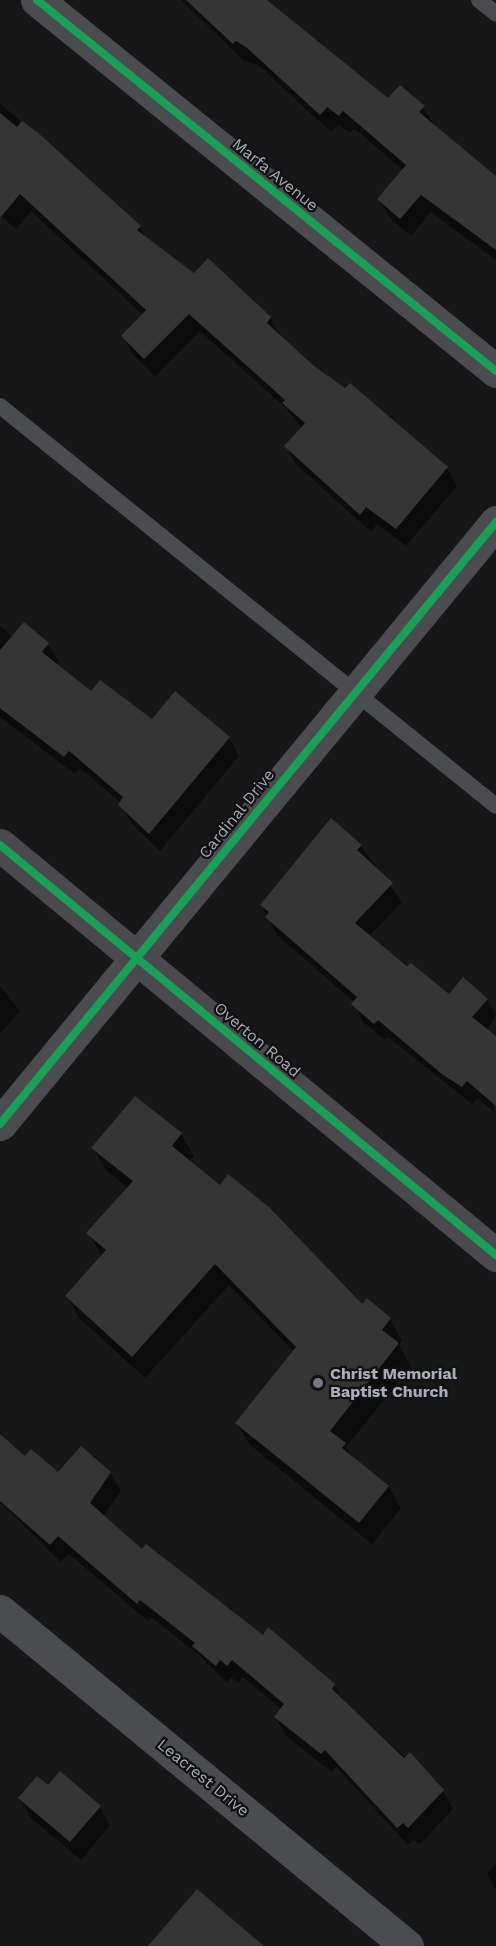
<!DOCTYPE html>
<style>
body{margin:0}
#map{position:relative;width:496px;height:1946px;overflow:hidden;background:#171717;font-family:"Work Sans",sans-serif}
div>[style]{position:absolute}
[style*='--x']{left:calc(var(--x)*1px);top:calc(var(--y)*1px);width:calc(var(--w)*1px);rotate:calc(var(--a)*1deg)}
.shadow>*{inset:0;background:#0007}
.building>*{inset:0;background:#353536}
.lane>*{height:16px;margin:-8px;padding:0 8px;transform-origin:8px;border-radius:8px;background:#4b4c50}
.street>*{height:33px;margin:-16.5px;padding:0 16.5px;transform-origin:16.5px;border-radius:16.5px;background:#4b4c50}
.secondary>*{height:33px;margin:-16.5px;padding:0 16.5px;transform-origin:16.5px;border-radius:16.5px;background:#4a4a4e}
.cycleway>*{height:8px;margin:-4px;padding:0 4px;transform-origin:4px;border-radius:4px;background:#1a9f57}
.dots>*{width:16px;height:16px;translate:-50% -50%;box-sizing:border-box;border:3px solid #111113;border-radius:50%}
span{translate:-50% -50%;white-space:nowrap;text-align:center;line-height:1.15;-webkit-text-stroke:4.5px #111113;paint-order:stroke}
.street-label{font-size:16px;color:#a8adb8}
.poi-label{font-size:16px;color:#a8adb8;font-weight:700}
.left{translate:0 -50%;text-align:left}
</style>
<div id="map">
<div class="shadow">
<div style="clip-path:polygon(181px 0,265px 0,389px 100px,423px 107px,434px 125px,496px 177px,496px 260px,431px 212px,411px 236px,389px 217px,379px 199px,403px 170px,354px 128px,350px 133px,338px 124px,331px 132px,258px 65px,244px 61px)"></div>
<div style="clip-path:polygon(0 103px,140px 227px,146px 239px,194px 275px,208px 260px,270px 318px,281px 337px,313px 367px,447px 468px,457px 486px,406px 546px,377px 524px,371px 532px,296px 464px,286px 446px,302px 429px,287px 409px,200px 331px,155px 376px,133px 355px,123px 337px,143px 315px,31px 211px,16px 229px,0 215px)"></div>
<div style="clip-path:polygon(24px 624px,48px 644px,59px 662px,56px 665px,91px 693px,152px 721px,229px 738px,239px 756px,160px 851px,131px 823px,121px 803px,80px 768px,75px 774px,0 717px,0 626px,13px 637px)"></div>
<div style="clip-path:polygon(331px 820px,361px 846px,402px 902px,369px 936px,449px 996px,487px 1000px,496px 1015px,487px 1030px,496px 1038px,494px 1112px,478px 1098px,472px 1104px,388px 1037px,385px 1040px,363px 1022px,354px 1002px,277px 935px,267px 917px,262px 905px)"></div>
<div style="clip-path:polygon(0 986px,20px 1011px,0 1034px)"></div>
<div style="clip-path:polygon(181px 1134px,194px 1156px,189px 1162px,362px 1306px,390px 1319px,402px 1341px,399px 1345px,411px 1366px,346px 1447px,353px 1458px,388px 1486px,401px 1508px,372px 1544px,250px 1445px,237px 1424px,294px 1352px,229px 1285px,145px 1378px,79px 1318px,67px 1296px,102px 1256px,88px 1233px,128px 1188px,106px 1170px,93px 1148px)"></div>
<div style="clip-path:polygon(0 1436px,25px 1458px,58px 1474px,81px 1448px,110px 1473px,121px 1491px,103px 1516px,142px 1551px,334px 1685px,345px 1703px,443px 1791px,453px 1809px,419px 1845px,414px 1840px,408px 1845px,336px 1767px,332px 1772px,286px 1736px,276px 1718px,282px 1710px,243px 1677px,238px 1683px,231px 1677px,227px 1683px,199px 1655px,151px 1617px,148px 1621px,69px 1554px,61px 1562px,0 1502px)"></div>
<div style="clip-path:polygon(48px 1787px,100px 1807px,110px 1825px,81px 1860px,30px 1817px,19px 1798px)"></div>
<div style="clip-path:polygon(496px 1864px,496px 1890px,487px 1874px)"></div>
</div>
<div class="building">
<div style="clip-path:polygon(186px 0,267px 0,388px 98px,400px 85px,425px 106px,419px 112px,496px 176px,496px 250px,421px 195px,400px 219px,377px 199px,406px 165px,343px 111px,339px 116px,327px 107px,320px 115px,246px 47px,236px 41px,233px 44px)"></div>
<div style="clip-path:polygon(0 113px,17px 127px,22px 121px,37px 132px,141px 226px,137px 230px,194px 273px,208px 258px,271px 317px,267px 323px,314px 366px,345px 388px,350px 383px,448px 467px,396px 529px,366px 507px,360px 515px,284px 446px,305px 423px,282px 403px,285px 400px,189px 314px,144px 359px,121px 336px,146px 310px,20px 194px,0 218px)"></div>
<div style="clip-path:polygon(24px 622px,49px 643px,42px 652px,91px 691px,100px 680px,152px 719px,175px 691px,230px 737px,149px 834px,118px 805px,123px 797px,69px 751px,64px 757px,0 708px,0 650px)"></div>
<div style="clip-path:polygon(331px 818px,362px 845px,357px 850px,393px 883px,355px 923px,407px 966px,411px 963px,449px 994px,463px 977px,488px 999px,472px 1017px,496px 1036px,496px 1106px,467px 1081px,462px 1087px,443px 1075px,378px 1020px,374px 1024px,351px 1004px,357px 997px,265px 917px,269px 912px,260px 905px)"></div>
<div style="clip-path:polygon(135px 1096px,182px 1133px,172px 1146px,220px 1185px,228px 1174px,270px 1208px,362px 1304px,367px 1298px,391px 1318px,382px 1330px,399px 1343px,330px 1431px,346px 1443px,342px 1448px,389px 1486px,359px 1523px,235px 1423px,296px 1347px,215px 1264px,132px 1357px,65px 1296px,106px 1250px,86px 1233px,133px 1181px,91px 1148px)"></div>
<div style="clip-path:polygon(0 1434px,25px 1456px,31px 1449px,58px 1472px,81px 1446px,111px 1472px,90px 1503px,142px 1549px,146px 1544px,263px 1635px,268px 1627px,335px 1684px,332px 1689px,404px 1758px,410px 1752px,444px 1790px,408px 1828px,403px 1823px,397px 1828px,325px 1750px,321px 1754px,274px 1717px,284px 1704px,232px 1660px,227px 1666px,220px 1660px,216px 1666px,192px 1646px,195px 1643px,140px 1600px,137px 1604px,58px 1536px,50px 1545px,0 1501px)"></div>
<div style="clip-path:polygon(60px 1771px,101px 1806px,70px 1842px,18px 1798px,37px 1776px,48px 1785px)"></div>
<div style="clip-path:polygon(197px 1889px,264px 1946px,148px 1946px)"></div>
</div>
<div class="lane">
<div style="--x:479;--y:0;--w:22;--a:39"></div>
<div style="--x:0;--y:406;--w:637;--a:38.88"></div>
</div>
<div class="street">
<div style="--x:37;--y:0;--w:590;--a:38.95"></div>
<div style="--x:0;--y:1124;--w:780;--a:-50.51"></div>
<div style="--x:0;--y:1611;--w:527;--a:39.46"></div>
</div>
<div class="secondary">
<div style="--x:0;--y:845;--w:644;--a:39.58"></div>
</div>
<div class="cycleway">
<div style="--x:37;--y:0;--w:590;--a:38.95"></div>
<div style="--x:0;--y:845;--w:644;--a:39.58"></div>
<div style="--x:0;--y:1124;--w:780;--a:-50.51"></div>
</div>
<div class="dots">
<div style="left:318px;top:1383px;background:#757880"></div>
</div>
<div class="street-label">
<span style="left:275px;top:175px;rotate:39deg">Marfa Avenue</span>
<span style="left:237px;top:814px;rotate:-51deg">Cardinal Drive</span>
<span style="left:257px;top:1040px;rotate:40deg">Overton Road</span>
<span style="left:203px;top:1778px;rotate:39deg">Leacrest Drive</span>
</div>
<div class="poi-label">
<span class="left" style="left:330px;top:1383px">Christ Memorial<br>Baptist Church</span>
</div>
</div>
